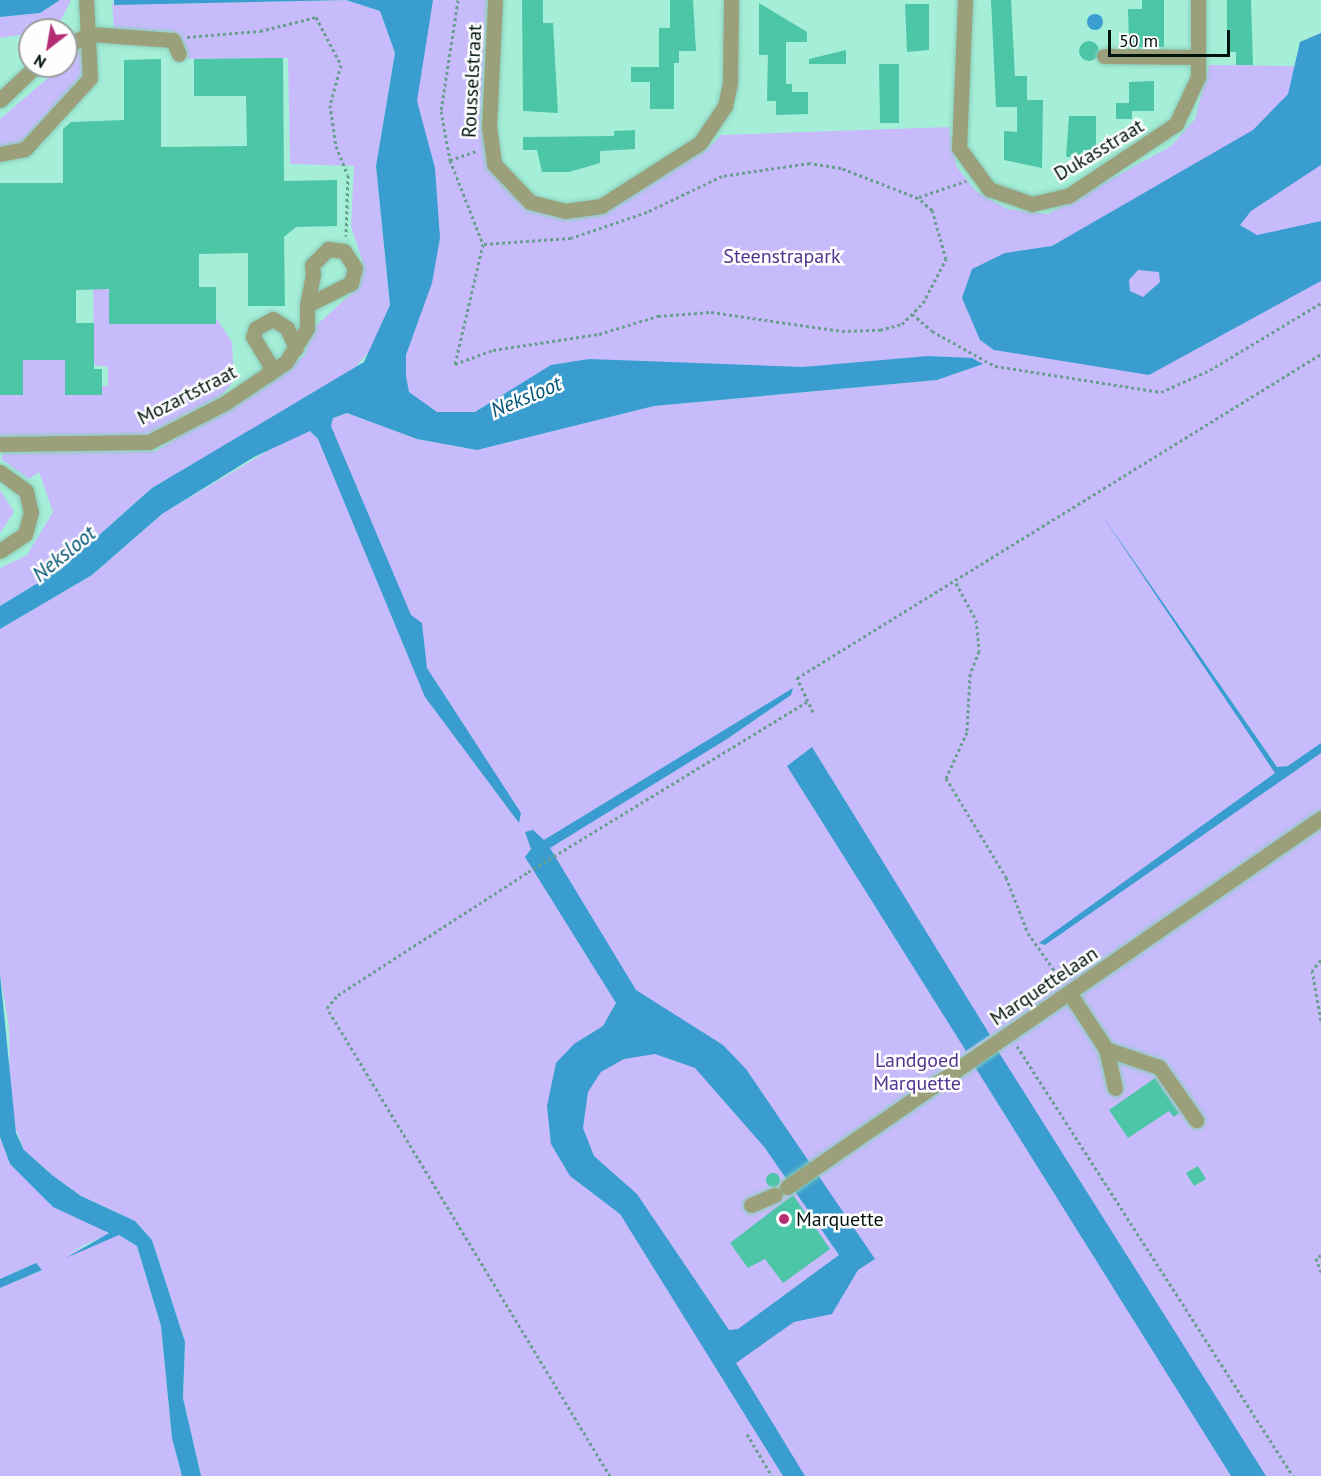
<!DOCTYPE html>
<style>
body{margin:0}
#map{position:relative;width:1321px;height:1476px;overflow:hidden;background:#a5efd9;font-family:"PT Sans",sans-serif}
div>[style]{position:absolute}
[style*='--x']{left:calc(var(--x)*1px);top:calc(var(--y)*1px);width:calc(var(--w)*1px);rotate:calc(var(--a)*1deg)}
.green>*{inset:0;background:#c8bbfc}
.water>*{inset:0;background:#399ecf}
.round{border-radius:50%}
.building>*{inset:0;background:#4dc5a7}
.path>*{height:3px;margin-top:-1.5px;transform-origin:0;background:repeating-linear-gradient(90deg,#699f8f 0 3px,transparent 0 6px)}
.roads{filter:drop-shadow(0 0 2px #8bccb9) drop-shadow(0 0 2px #8bccb9)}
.minor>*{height:15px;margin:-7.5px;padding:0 7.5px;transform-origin:7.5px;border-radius:7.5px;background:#9ba07b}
.dots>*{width:16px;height:16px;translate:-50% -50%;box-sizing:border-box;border:3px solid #fefefe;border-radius:50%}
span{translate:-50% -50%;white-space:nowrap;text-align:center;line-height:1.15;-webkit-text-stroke:5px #fefefe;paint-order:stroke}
.street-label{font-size:20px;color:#00140e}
.park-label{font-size:20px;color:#513390}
.poi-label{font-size:20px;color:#00140e}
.left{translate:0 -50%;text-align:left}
.water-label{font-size:21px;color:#015576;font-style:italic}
.north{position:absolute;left:18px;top:18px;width:60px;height:60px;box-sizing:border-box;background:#fefefe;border:2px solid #98a09e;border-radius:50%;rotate:211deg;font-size:16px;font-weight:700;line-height:24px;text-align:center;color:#00140e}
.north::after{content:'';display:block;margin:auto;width:21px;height:27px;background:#b42e73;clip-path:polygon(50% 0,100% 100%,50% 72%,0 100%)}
.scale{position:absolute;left:1108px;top:30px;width:122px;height:27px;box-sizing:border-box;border:3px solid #00140e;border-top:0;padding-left:8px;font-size:18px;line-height:21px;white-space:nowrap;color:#00140e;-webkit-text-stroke:4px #fefefe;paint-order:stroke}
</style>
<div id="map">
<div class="green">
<div style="clip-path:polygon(60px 0,71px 0,56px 30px,0 38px,0 17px,40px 13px)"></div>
<div style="clip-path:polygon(112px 0,114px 5px,346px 0,380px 11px,395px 53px,376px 166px,390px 305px,376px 344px,351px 372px,152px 488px,61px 569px,0 606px,0 568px,27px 555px,53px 512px,39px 472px,29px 479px,1px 459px,3px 453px,156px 451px,304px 356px,312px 329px,353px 292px,364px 266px,351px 226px,354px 166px,290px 164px,288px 58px,188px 59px,184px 43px,171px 31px,114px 30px)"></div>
<div style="clip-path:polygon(403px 0,487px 0,481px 123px,487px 163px,505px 188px,532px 209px,574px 217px,608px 206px,707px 149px,721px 135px,949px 127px,957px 167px,976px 191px,1007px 209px,1048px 214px,1171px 146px,1195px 119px,1209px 65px,1296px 66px,1300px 42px,1321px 33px,1321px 1476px,201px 1476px,183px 1398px,185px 1342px,152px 1240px,135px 1221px,81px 1196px,52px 1175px,24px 1150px,10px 1114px,9px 1027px,0 974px,0 629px,92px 575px,162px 514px,296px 434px,310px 431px,318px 438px,333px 418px,347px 413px,417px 439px,477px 450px,654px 406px,937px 380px,982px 364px,886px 375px,593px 387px,484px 433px,429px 426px,373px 393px,395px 330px,405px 179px)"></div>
<div style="clip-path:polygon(82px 49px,86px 71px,24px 142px,0 149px,0 119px)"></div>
<div style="clip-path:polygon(93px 248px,199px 320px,217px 319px,232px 342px,234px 381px,222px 395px,143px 437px,0 436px,0 393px,18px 354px,70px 353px,87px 385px,108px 386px,108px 367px,94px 365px)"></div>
<div style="clip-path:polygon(0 490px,14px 512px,0 533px)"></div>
<div style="clip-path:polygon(0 1137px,10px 1164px,109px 1234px,67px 1253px,119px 1235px,137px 1246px,161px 1326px,172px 1438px,182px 1476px,0 1476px,0 1288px,42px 1270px,36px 1263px,0 1279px)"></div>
</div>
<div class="water">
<div style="clip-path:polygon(0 0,60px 0,40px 13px,0 17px)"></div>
<div style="clip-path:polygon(114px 0,433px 0,417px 101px,435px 168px,440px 238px,432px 283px,406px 355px,406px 376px,409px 392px,437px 412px,475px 412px,551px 365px,589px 359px,803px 367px,928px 356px,972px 358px,983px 364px,937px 380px,654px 406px,477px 450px,417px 439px,347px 413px,333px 418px,331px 426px,411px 615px,422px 623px,427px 668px,521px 813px,519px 823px,425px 697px,318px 439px,310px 431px,254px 457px,162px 514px,92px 575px,0 629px,0 606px,61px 569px,152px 488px,364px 362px,390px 305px,376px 166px,395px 53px,380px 11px,346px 0,114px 5px)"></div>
<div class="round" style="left:1087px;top:14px;width:16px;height:16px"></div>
<div style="clip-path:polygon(evenodd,1321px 33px,1321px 165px,1251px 211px,1240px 225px,1257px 235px,1321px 221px,1321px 281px,1149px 375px,994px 350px,980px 340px,962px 298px,972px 269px,1005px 253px,1052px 246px,1253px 130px,1288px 94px,1300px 42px,1321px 33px,1138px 270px,1159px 272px,1160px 282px,1143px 297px,1130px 291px,1129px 280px,1138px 270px)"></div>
<div style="clip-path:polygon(1100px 512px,1277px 767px,1288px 766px,1321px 743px,1321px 753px,1045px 945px,1039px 943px,1275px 773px)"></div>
<div style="clip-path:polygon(evenodd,793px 688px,791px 695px,727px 739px,550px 848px,636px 990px,723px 1045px,746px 1069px,875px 1259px,858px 1270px,832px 1314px,794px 1322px,736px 1363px,805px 1476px,783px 1476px,620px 1214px,570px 1176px,551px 1144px,547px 1106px,556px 1063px,574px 1044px,603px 1026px,616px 1003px,525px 857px,531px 849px,525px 832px,533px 830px,544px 840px,793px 688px,655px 1054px,695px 1068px,765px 1148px,839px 1255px,738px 1329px,729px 1330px,637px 1194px,594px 1156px,583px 1128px,588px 1092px,601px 1072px,624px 1059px,655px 1054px)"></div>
<div style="clip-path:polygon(812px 747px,990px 1035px,966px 1051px,787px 766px)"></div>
<div style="clip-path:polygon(0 974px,16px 1133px,24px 1150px,52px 1175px,81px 1196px,135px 1221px,152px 1240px,185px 1342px,183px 1398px,201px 1476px,182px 1476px,172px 1438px,161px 1326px,137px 1246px,119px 1235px,66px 1258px,109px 1233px,53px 1207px,10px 1164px,0 1137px)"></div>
<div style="clip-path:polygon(998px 1051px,1266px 1476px,1231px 1476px,975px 1067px)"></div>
<div style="clip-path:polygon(36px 1263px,42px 1270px,0 1288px,0 1279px)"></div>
</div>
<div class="building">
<div style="clip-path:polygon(522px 0,543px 0,543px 23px,553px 23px,558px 113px,523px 111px)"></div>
<div style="clip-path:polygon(670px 0,693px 0,696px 51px,679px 51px,679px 63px,674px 63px,674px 109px,650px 109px,650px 82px,631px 82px,631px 67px,659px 67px,659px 28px,670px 28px)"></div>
<div style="clip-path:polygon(991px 0,1011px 0,1015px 76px,1027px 76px,1027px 100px,1043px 100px,1042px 168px,1004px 160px,1004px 131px,1017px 132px,1017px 107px,996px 107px)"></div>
<div style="clip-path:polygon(1142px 0,1164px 0,1164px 47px,1129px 47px,1128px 9px,1142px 9px)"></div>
<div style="clip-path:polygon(1227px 0,1251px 0,1253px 65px,1236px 65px,1236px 52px,1227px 52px)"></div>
<div style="clip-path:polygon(759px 3px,807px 32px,807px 42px,786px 42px,786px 84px,792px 84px,792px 92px,808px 92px,808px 114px,776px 115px,776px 101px,767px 101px,768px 55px,759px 55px)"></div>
<div style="clip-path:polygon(905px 4px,929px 4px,929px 50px,907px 52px)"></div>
<div class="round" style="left:1079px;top:41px;width:20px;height:20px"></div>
<div style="clip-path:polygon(846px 50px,846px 64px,809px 64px,809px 59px)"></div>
<div style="clip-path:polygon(283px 58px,284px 181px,337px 180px,337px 226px,296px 227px,284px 237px,285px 306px,248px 306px,248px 253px,199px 254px,199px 287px,216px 287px,216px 324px,109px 324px,109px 289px,76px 290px,76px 323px,94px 323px,94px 369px,102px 369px,102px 395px,65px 395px,65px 360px,23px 360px,23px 395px,0 395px,0 183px,63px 183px,63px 129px,71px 122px,124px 120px,124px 60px,161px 59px,161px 147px,247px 146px,246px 96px,194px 96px,194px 59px)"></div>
<div style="clip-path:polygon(879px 64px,899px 64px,899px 123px,880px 123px)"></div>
<div style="clip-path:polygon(1154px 81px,1154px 111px,1132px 111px,1132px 119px,1116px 119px,1116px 103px,1129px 103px,1129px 82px)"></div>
<div style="clip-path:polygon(1069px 116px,1096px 116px,1096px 150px,1083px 150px,1083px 157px,1066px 157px)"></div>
<div style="clip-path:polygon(635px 130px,635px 149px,600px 151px,600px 163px,569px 172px,542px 172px,537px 150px,523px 150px,523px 137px,614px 136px,614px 131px)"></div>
<div style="clip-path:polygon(1155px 1078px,1179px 1113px,1174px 1117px,1169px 1111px,1128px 1138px,1109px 1110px)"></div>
<div style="clip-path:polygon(1198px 1166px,1206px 1179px,1194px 1186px,1186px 1173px)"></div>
<div class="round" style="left:766px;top:1173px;width:14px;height:14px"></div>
<div style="clip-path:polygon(793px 1195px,830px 1249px,783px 1283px,765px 1259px,748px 1268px,730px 1243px)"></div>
</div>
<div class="path">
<div style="--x:458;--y:0;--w:112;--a:98.7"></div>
<div style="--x:441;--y:111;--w:50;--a:79.6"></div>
<div style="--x:450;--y:160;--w:90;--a:68.6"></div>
<div style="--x:483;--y:244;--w:123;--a:103.1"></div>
<div style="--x:455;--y:364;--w:40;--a:-20.2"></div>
<div style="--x:493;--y:350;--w:107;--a:-8.6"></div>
<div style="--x:599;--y:334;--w:62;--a:-17"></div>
<div style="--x:658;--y:316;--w:53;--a:-4.3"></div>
<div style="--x:711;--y:312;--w:132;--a:8.3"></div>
<div style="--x:842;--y:331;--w:38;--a:-2"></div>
<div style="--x:880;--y:330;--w:23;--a:-15"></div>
<div style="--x:902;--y:324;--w:30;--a:-45"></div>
<div style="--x:923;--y:303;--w:50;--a:-62.4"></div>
<div style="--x:946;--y:259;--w:51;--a:-105.9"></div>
<div style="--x:932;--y:210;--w:18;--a:-139"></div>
<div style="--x:918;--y:198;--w:83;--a:-158.7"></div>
<div style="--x:841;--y:168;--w:31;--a:-171"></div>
<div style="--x:810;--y:163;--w:89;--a:171.6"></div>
<div style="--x:722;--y:176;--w:83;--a:154.4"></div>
<div style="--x:647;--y:212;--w:80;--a:161.1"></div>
<div style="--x:571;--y:238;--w:88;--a:176.1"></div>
<div style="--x:187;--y:37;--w:73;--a:-4.7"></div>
<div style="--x:260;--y:31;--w:58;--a:-14"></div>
<div style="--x:316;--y:17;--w:54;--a:62.5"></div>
<div style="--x:341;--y:65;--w:41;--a:105.4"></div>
<div style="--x:330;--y:105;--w:41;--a:81.7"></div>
<div style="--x:336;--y:146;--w:31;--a:68"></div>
<div style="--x:348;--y:175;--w:61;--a:91.9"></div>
<div style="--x:450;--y:160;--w:28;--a:-19"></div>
<div style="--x:919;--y:197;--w:50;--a:-18.8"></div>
<div style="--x:912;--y:314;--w:26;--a:40"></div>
<div style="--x:932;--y:331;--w:72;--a:29.1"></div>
<div style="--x:995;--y:366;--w:168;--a:8.9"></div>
<div style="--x:1161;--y:392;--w:54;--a:-24.2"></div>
<div style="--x:1210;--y:370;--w:130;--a:-31.1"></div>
<div style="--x:956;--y:583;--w:42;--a:61.6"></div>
<div style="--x:976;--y:620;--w:31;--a:84"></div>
<div style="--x:979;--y:651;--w:25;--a:111"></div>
<div style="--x:970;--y:674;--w:58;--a:93"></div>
<div style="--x:967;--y:732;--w:51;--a:114.5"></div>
<div style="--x:946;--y:778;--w:116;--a:58.8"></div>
<div style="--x:1006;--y:877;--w:60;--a:68.6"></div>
<div style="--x:1028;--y:933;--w:57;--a:54.9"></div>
<div style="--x:813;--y:712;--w:38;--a:-115"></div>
<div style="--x:797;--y:678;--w:616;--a:-31.73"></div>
<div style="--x:1321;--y:960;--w:13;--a:132"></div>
<div style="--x:1312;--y:970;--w:52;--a:80"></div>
<div style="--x:1017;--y:1046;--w:511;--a:57.31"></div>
<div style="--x:1321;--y:1255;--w:6;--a:149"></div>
<div style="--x:1316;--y:1258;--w:15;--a:70"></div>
<div style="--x:747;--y:1434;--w:49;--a:59.2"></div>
<div style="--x:610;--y:1476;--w:547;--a:-121.16"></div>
<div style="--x:327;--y:1008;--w:17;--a:-50"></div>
<div style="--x:338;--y:995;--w:226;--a:-32.9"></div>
<div style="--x:528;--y:872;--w:327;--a:-31.4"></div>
</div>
<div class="roads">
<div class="minor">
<div style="--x:495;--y:0;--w:127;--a:92.7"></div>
<div style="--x:489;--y:127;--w:37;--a:82"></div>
<div style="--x:494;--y:164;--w:52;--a:46.5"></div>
<div style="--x:530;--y:202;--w:36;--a:14"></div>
<div style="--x:565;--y:211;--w:36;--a:-8"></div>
<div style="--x:601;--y:206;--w:117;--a:-32.5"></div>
<div style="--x:700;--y:143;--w:45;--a:-56"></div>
<div style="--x:725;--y:106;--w:24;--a:-78"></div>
<div style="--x:730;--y:83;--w:83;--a:-89.3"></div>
<div style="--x:965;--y:0;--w:148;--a:92.3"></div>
<div style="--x:959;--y:148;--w:51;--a:53.8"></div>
<div style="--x:989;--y:189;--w:46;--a:19.2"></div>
<div style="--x:1032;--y:204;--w:37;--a:-13"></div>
<div style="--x:1068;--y:196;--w:130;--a:-33.7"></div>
<div style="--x:1176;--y:124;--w:52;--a:-64.9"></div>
<div style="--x:1198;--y:77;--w:77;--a:-90"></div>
<div style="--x:90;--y:34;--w:83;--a:4.1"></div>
<div style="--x:173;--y:40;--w:15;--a:67"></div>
<div style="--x:66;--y:46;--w:27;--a:-27"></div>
<div style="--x:1104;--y:56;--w:94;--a:0.6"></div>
<div style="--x:0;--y:100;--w:50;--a:-43.4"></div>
<div style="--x:0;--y:154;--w:25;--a:-11"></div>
<div style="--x:25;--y:149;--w:96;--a:-47.5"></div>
<div style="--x:90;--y:78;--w:78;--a:-92.9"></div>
<div style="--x:268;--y:375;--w:10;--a:-79"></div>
<div style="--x:270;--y:365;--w:33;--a:-121"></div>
<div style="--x:253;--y:337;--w:9;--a:-72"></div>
<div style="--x:256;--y:328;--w:19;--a:-28"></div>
<div style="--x:273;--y:319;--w:17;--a:33"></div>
<div style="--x:287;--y:328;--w:22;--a:66"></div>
<div style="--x:0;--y:444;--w:149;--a:-0.8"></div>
<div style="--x:149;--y:442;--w:85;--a:-27.2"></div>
<div style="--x:225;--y:403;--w:73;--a:-33.9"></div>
<div style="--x:286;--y:362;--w:40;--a:-58"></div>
<div style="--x:307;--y:328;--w:23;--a:-90"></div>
<div style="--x:307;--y:305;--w:31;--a:-79"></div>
<div style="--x:313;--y:275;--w:10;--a:-96"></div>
<div style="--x:312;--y:265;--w:23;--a:-45"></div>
<div style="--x:328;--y:249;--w:16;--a:7"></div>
<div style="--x:344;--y:251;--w:20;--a:57"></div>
<div style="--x:355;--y:268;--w:16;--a:105"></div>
<div style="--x:351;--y:283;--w:49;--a:153.4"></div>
<div style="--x:0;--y:472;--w:32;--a:36"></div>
<div style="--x:26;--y:491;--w:22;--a:77"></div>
<div style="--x:31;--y:512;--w:23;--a:105"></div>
<div style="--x:25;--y:534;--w:30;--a:146"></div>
<div style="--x:1070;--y:994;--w:66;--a:56.8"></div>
<div style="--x:1106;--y:1049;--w:40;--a:77"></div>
<div style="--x:1106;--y:1049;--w:56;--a:18.8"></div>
<div style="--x:1159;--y:1067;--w:65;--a:55.1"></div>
<div style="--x:787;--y:1187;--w:649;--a:-34.64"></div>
<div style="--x:751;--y:1205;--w:26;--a:-23"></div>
</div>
</div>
<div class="dots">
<div style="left:784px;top:1219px;background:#b42e73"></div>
</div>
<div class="street-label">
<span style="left:472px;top:81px;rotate:-87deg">Rousselstraat</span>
<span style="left:1099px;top:150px;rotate:-31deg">Dukasstraat</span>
<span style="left:187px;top:395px;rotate:-27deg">Mozartstraat</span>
<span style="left:1044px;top:986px;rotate:-34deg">Marquettelaan</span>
</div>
<div class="park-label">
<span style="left:782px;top:256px">Steenstrapark</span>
<span style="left:917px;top:1072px">Landgoed<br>Marquette</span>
</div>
<div class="poi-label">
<span class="left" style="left:796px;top:1219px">Marquette</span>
</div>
<div class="water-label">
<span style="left:526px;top:397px;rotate:-23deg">Neksloot</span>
<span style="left:64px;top:554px;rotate:-39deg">Neksloot</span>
</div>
<div class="north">N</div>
<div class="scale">50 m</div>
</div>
